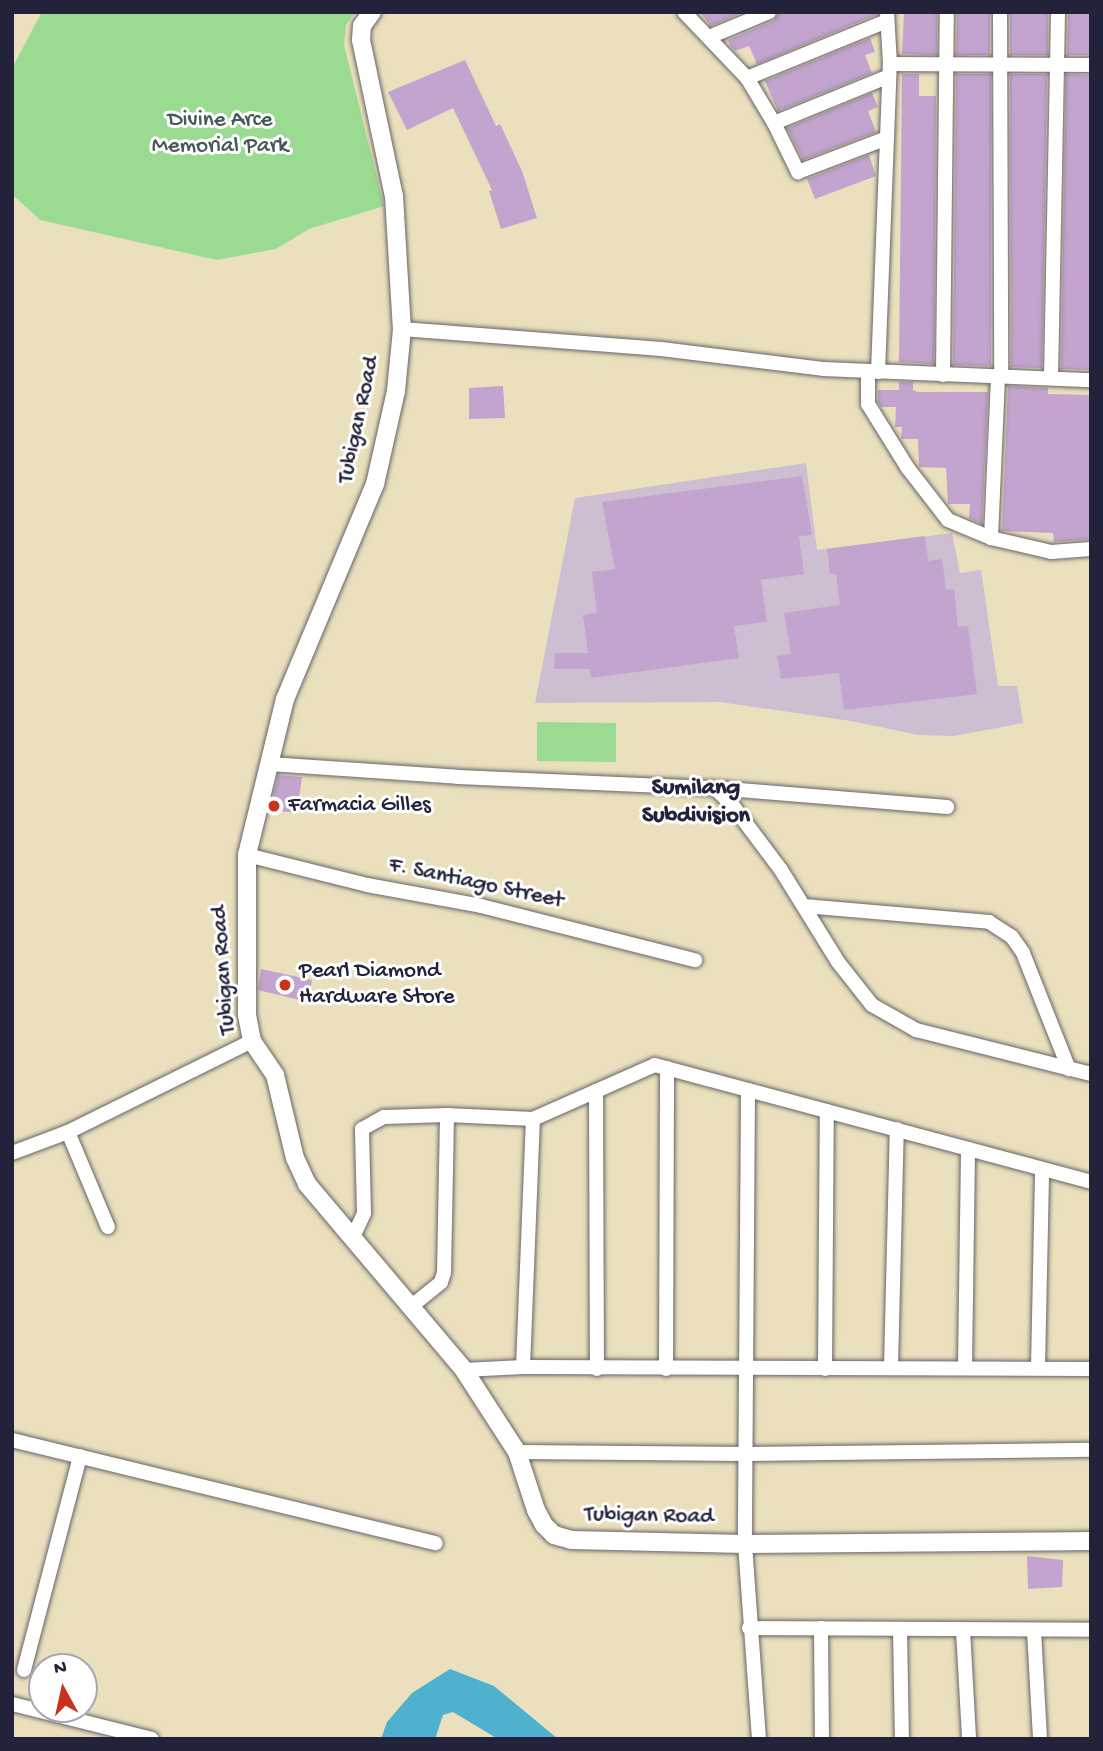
<!DOCTYPE html>
<style>
body{margin:0}
#map{position:relative;width:1103px;height:1751px;overflow:hidden;background:#eae0bd;font-family:"Gochi Hand",sans-serif}
div>[style]{position:absolute}
[style*='--x']{left:calc(var(--x)*1px);top:calc(var(--y)*1px);width:calc(var(--w)*1px);rotate:calc(var(--a)*1deg)}
.industrial>*{inset:0;background:#cdbed2}
.green>*{inset:0;background:#9adb91}
.water>*{inset:0;background:#4fb1ce}
.building>*{inset:0;background:#c2a4ce}
.roads{filter:drop-shadow(0 0 2px #686468) drop-shadow(0 0 2px #686468)}
.minor>*{height:14px;margin:-7px;padding:0 7px;transform-origin:7px;border-radius:7px;background:#fff}
.tertiary>*{height:18px;margin:-9px;padding:0 9px;transform-origin:9px;border-radius:9px;background:#fff}
.dots>*{width:19px;height:19px;translate:-50% -50%;box-sizing:border-box;border:4px solid #fff;border-radius:50%}
span{translate:-50% -50%;white-space:nowrap;text-align:center;line-height:1.15;-webkit-text-stroke:6px #fff;paint-order:stroke}
.park-label{font-size:23px;color:#465a55}
.street-label{font-size:23px;color:#22223b}
.poi-label{font-size:23px;color:#22223b}
.left{translate:0 -50%;text-align:left}
.neighbourhood-label{font-size:24px;color:#22223b;font-weight:700}
.frame{position:absolute;inset:0;border:14px solid #22223b;pointer-events:none}
.north{position:absolute;left:28px;top:1653px;width:70px;height:70px;box-sizing:border-box;background:#fff;border:2px solid #a7a7b1;border-radius:50%;rotate:352deg;font-size:19px;font-weight:700;line-height:28px;text-align:center;color:#22223b}
.north::after{content:'';display:block;margin:auto;width:24px;height:32px;background:#c8321e;clip-path:polygon(50% 0,100% 100%,50% 72%,0 100%)}
</style>
<div id="map">
<div class="industrial">
<div style="clip-path:polygon(806px 463px,817px 550px,952px 533px,960px 573px,981px 570px,998px 686px,1017px 686px,1023px 723px,954px 736px,918px 735px,851px 721px,720px 702px,535px 703px,575px 498px)"></div>
</div>
<div class="green">
<div style="clip-path:polygon(42px 12px,355px 12px,346px 25px,344px 45px,384px 206px,309px 229px,276px 249px,217px 260px,40px 220px,12px 194px,12px 68px)"></div>
<div style="clip-path:polygon(537px 722px,616px 723px,616px 762px,537px 761px)"></div>
</div>
<div class="water">
<div style="clip-path:polygon(450px 1669px,494px 1686px,558px 1739px,498px 1739px,453px 1712px,443px 1715px,435px 1739px,381px 1739px,387px 1722px,412px 1693px)"></div>
</div>
<div class="building">
<div style="clip-path:polygon(700px 12px,743px 12px,711px 26px)"></div>
<div style="clip-path:polygon(779px 12px,877px 12px,878px 14px,757px 64px,749px 46px,735px 51px,731px 47px,728px 40px,773px 21px)"></div>
<div style="clip-path:polygon(904px 12px,937px 12px,937px 55px,902px 54px)"></div>
<div style="clip-path:polygon(957px 12px,990px 12px,990px 55px,956px 55px)"></div>
<div style="clip-path:polygon(1010px 12px,1048px 12px,1048px 55px,1010px 55px)"></div>
<div style="clip-path:polygon(1068px 13px,1091px 13px,1091px 55px,1067px 55px)"></div>
<div style="clip-path:polygon(870px 38px,875px 52px,865px 55px,872px 73px,778px 111px,765px 81px)"></div>
<div style="clip-path:polygon(465px 60px,496px 126px,500px 124px,522px 171px,537px 218px,501px 229px,489px 191px,492px 190px,453px 108px,407px 130px,388px 92px)"></div>
<div style="clip-path:polygon(902px 74px,919px 74px,919px 96px,936px 96px,934px 364px,899px 362px)"></div>
<div style="clip-path:polygon(956px 74px,991px 74px,991px 366px,953px 365px)"></div>
<div style="clip-path:polygon(1010px 74px,1047px 74px,1042px 368px,1011px 367px)"></div>
<div style="clip-path:polygon(1066px 74px,1091px 75px,1091px 370px,1061px 369px)"></div>
<div style="clip-path:polygon(872px 93px,878px 107px,868px 111px,876px 132px,803px 160px,787px 128px)"></div>
<div style="clip-path:polygon(869px 155px,876px 176px,815px 199px,807px 179px)"></div>
<div style="clip-path:polygon(899px 382px,913px 382px,913px 390px,917px 392px,988px 392px,982px 524px,969px 518px,970px 504px,948px 504px,946px 468px,919px 467px,918px 439px,901px 439px,902px 427px,895px 427px,896px 407px,881px 407px,878px 402px,878px 390px,899px 390px)"></div>
<div style="clip-path:polygon(503px 386px,505px 418px,469px 419px,469px 388px)"></div>
<div style="clip-path:polygon(1008px 386px,1048px 388px,1048px 394px,1091px 395px,1091px 539px,1054px 542px,1053px 533px,1002px 531px)"></div>
<div style="clip-path:polygon(802px 476px,812px 535px,799px 536px,804px 574px,761px 580px,767px 622px,734px 626px,739px 658px,591px 678px,590px 669px,554px 669px,555px 653px,588px 653px,583px 615px,597px 613px,592px 572px,615px 569px,602px 502px)"></div>
<div style="clip-path:polygon(925px 536px,928px 561px,942px 559px,946px 590px,954px 589px,958px 627px,968px 626px,977px 694px,844px 710px,839px 673px,781px 679px,777px 656px,791px 654px,784px 613px,840px 605px,836px 574px,830px 574px,827px 549px)"></div>
<div style="clip-path:polygon(278px 775px,302px 777px,297px 813px,270px 810px)"></div>
<div style="clip-path:polygon(261px 969px,312px 980px,308px 1002px,258px 990px)"></div>
<div style="clip-path:polygon(1027px 1556px,1063px 1560px,1062px 1587px,1028px 1589px)"></div>
</div>
<div class="roads">
<div class="minor">
<div style="--x:684;--y:12;--w:91;--a:46.3"></div>
<div style="--x:747;--y:78;--w:52;--a:59"></div>
<div style="--x:774;--y:123;--w:55;--a:63.9"></div>
<div style="--x:798;--y:172;--w:95;--a:-20.9"></div>
<div style="--x:1000;--y:12;--w:365;--a:89.8"></div>
<div style="--x:709;--y:37;--w:65;--a:-22.6"></div>
<div style="--x:890;--y:64;--w:201;--a:0.3"></div>
<div style="--x:747;--y:78;--w:151;--a:-22.2"></div>
<div style="--x:774;--y:123;--w:124;--a:-22.2"></div>
<div style="--x:402;--y:329;--w:260;--a:4.4"></div>
<div style="--x:661;--y:349;--w:163;--a:7"></div>
<div style="--x:823;--y:369;--w:268;--a:2.4"></div>
<div style="--x:868;--y:372;--w:32;--a:90"></div>
<div style="--x:868;--y:404;--w:74;--a:58.2"></div>
<div style="--x:907;--y:467;--w:67;--a:52.3"></div>
<div style="--x:948;--y:520;--w:47;--a:22.7"></div>
<div style="--x:991;--y:538;--w:62;--a:13.1"></div>
<div style="--x:1051;--y:552;--w:40;--a:-4.3"></div>
<div style="--x:878;--y:372;--w:308;--a:-87.8"></div>
<div style="--x:890;--y:64;--w:52;--a:-93.3"></div>
<div style="--x:943;--y:375;--w:363;--a:-89.4"></div>
<div style="--x:1051;--y:378;--w:366;--a:-88.9"></div>
<div style="--x:991;--y:538;--w:162;--a:-87.5"></div>
<div style="--x:269;--y:764;--w:189;--a:3.9"></div>
<div style="--x:458;--y:777;--w:257;--a:2.5"></div>
<div style="--x:715;--y:788;--w:233;--a:4.7"></div>
<div style="--x:715;--y:788;--w:25;--a:45"></div>
<div style="--x:733;--y:806;--w:80;--a:53.1"></div>
<div style="--x:781;--y:870;--w:108;--a:58.2"></div>
<div style="--x:838;--y:962;--w:55;--a:51.7"></div>
<div style="--x:872;--y:1005;--w:51;--a:29.6"></div>
<div style="--x:916;--y:1030;--w:180;--a:14.1"></div>
<div style="--x:247;--y:855;--w:124;--a:14"></div>
<div style="--x:367;--y:885;--w:116;--a:10.4"></div>
<div style="--x:481;--y:906;--w:221;--a:14.2"></div>
<div style="--x:804;--y:906;--w:186;--a:4.9"></div>
<div style="--x:989;--y:922;--w:27;--a:33"></div>
<div style="--x:1012;--y:937;--w:19;--a:55"></div>
<div style="--x:1023;--y:953;--w:125;--a:68.4"></div>
<div style="--x:748;--y:1090;--w:454;--a:90.4"></div>
<div style="--x:745;--y:1544;--w:196;--a:85.9"></div>
<div style="--x:596;--y:1091;--w:278;--a:89.8"></div>
<div style="--x:68;--y:1132;--w:103;--a:67.2"></div>
<div style="--x:12;--y:1153;--w:60;--a:-20.6"></div>
<div style="--x:68;--y:1132;--w:205;--a:-26.3"></div>
<div style="--x:353;--y:1237;--w:26;--a:-65"></div>
<div style="--x:364;--y:1213;--w:84;--a:-91.4"></div>
<div style="--x:362;--y:1129;--w:25;--a:-29"></div>
<div style="--x:384;--y:1117;--w:63;--a:-1.8"></div>
<div style="--x:447;--y:1115;--w:86;--a:2.7"></div>
<div style="--x:533;--y:1119;--w:133;--a:-23.9"></div>
<div style="--x:655;--y:1065;--w:451;--a:15"></div>
<div style="--x:413;--y:1305;--w:36;--a:-39"></div>
<div style="--x:441;--y:1282;--w:9;--a:-72"></div>
<div style="--x:444;--y:1273;--w:158;--a:-88.9"></div>
<div style="--x:523;--y:1367;--w:248;--a:-87.7"></div>
<div style="--x:891;--y:1367;--w:238;--a:-88.6"></div>
<div style="--x:965;--y:1367;--w:218;--a:-89.2"></div>
<div style="--x:1038;--y:1367;--w:198;--a:-88.8"></div>
<div style="--x:666;--y:1369;--w:301;--a:-89.8"></div>
<div style="--x:825;--y:1369;--w:258;--a:-89.6"></div>
<div style="--x:464;--y:1370;--w:59;--a:-2.9"></div>
<div style="--x:523;--y:1367;--w:568;--a:0.2"></div>
<div style="--x:12;--y:1440;--w:436;--a:13.7"></div>
<div style="--x:517;--y:1452;--w:229;--a:0.5"></div>
<div style="--x:746;--y:1454;--w:345;--a:-0.7"></div>
<div style="--x:749;--y:1628;--w:342;--a:0.3"></div>
<div style="--x:821;--y:1628;--w:111;--a:89.5"></div>
<div style="--x:900;--y:1629;--w:110;--a:89"></div>
<div style="--x:963;--y:1630;--w:109;--a:86.8"></div>
<div style="--x:1034;--y:1631;--w:108;--a:86.8"></div>
<div style="--x:24;--y:1670;--w:221;--a:-75.3"></div>
<div style="--x:12;--y:1704;--w:144;--a:14"></div>
</div>
<div class="tertiary">
<div style="--x:372;--y:12;--w:17;--a:126"></div>
<div style="--x:362;--y:26;--w:14;--a:94"></div>
<div style="--x:361;--y:40;--w:159;--a:78.1"></div>
<div style="--x:394;--y:196;--w:133;--a:86.6"></div>
<div style="--x:402;--y:329;--w:62;--a:95.5"></div>
<div style="--x:396;--y:391;--w:95;--a:102.7"></div>
<div style="--x:375;--y:484;--w:233;--a:112.7"></div>
<div style="--x:285;--y:699;--w:161;--a:103.7"></div>
<div style="--x:247;--y:855;--w:160;--a:90"></div>
<div style="--x:247;--y:1015;--w:26;--a:79"></div>
<div style="--x:252;--y:1041;--w:41;--a:55.9"></div>
<div style="--x:275;--y:1075;--w:85;--a:76.5"></div>
<div style="--x:295;--y:1158;--w:29;--a:65"></div>
<div style="--x:307;--y:1184;--w:243;--a:49.8"></div>
<div style="--x:464;--y:1370;--w:98;--a:57.1"></div>
<div style="--x:517;--y:1452;--w:61;--a:71.9"></div>
<div style="--x:536;--y:1510;--w:17;--a:62"></div>
<div style="--x:544;--y:1525;--w:14;--a:45"></div>
<div style="--x:554;--y:1535;--w:18;--a:16"></div>
<div style="--x:571;--y:1540;--w:174;--a:1.3"></div>
<div style="--x:745;--y:1544;--w:346;--a:-0.5"></div>
</div>
</div>
<div class="dots">
<div style="left:274px;top:806px;background:#c8321e"></div>
<div style="left:285px;top:985px;background:#c8321e"></div>
</div>
<div class="park-label">
<span style="left:220px;top:134px">Divine Arce<br>Memorial Park</span>
</div>
<div class="street-label">
<span style="left:360px;top:420px;rotate:-78deg">Tubigan Road</span>
<span style="left:476px;top:884px;rotate:12deg">F. Santiago Street</span>
<span style="left:225px;top:970px;rotate:-94deg">Tubigan Road</span>
<span style="left:649px;top:1517px;rotate:1deg">Tubigan Road</span>
</div>
<div class="poi-label">
<span class="left" style="left:288px;top:806px">Farmacia Gilles</span>
<span class="left" style="left:299px;top:985px">Pearl Diamond<br>Hardware Store</span>
</div>
<div class="neighbourhood-label">
<span style="left:696px;top:803px">Sumilang<br>Subdivision</span>
</div>
<div class="frame"></div>
<div class="north">N</div>
</div>
